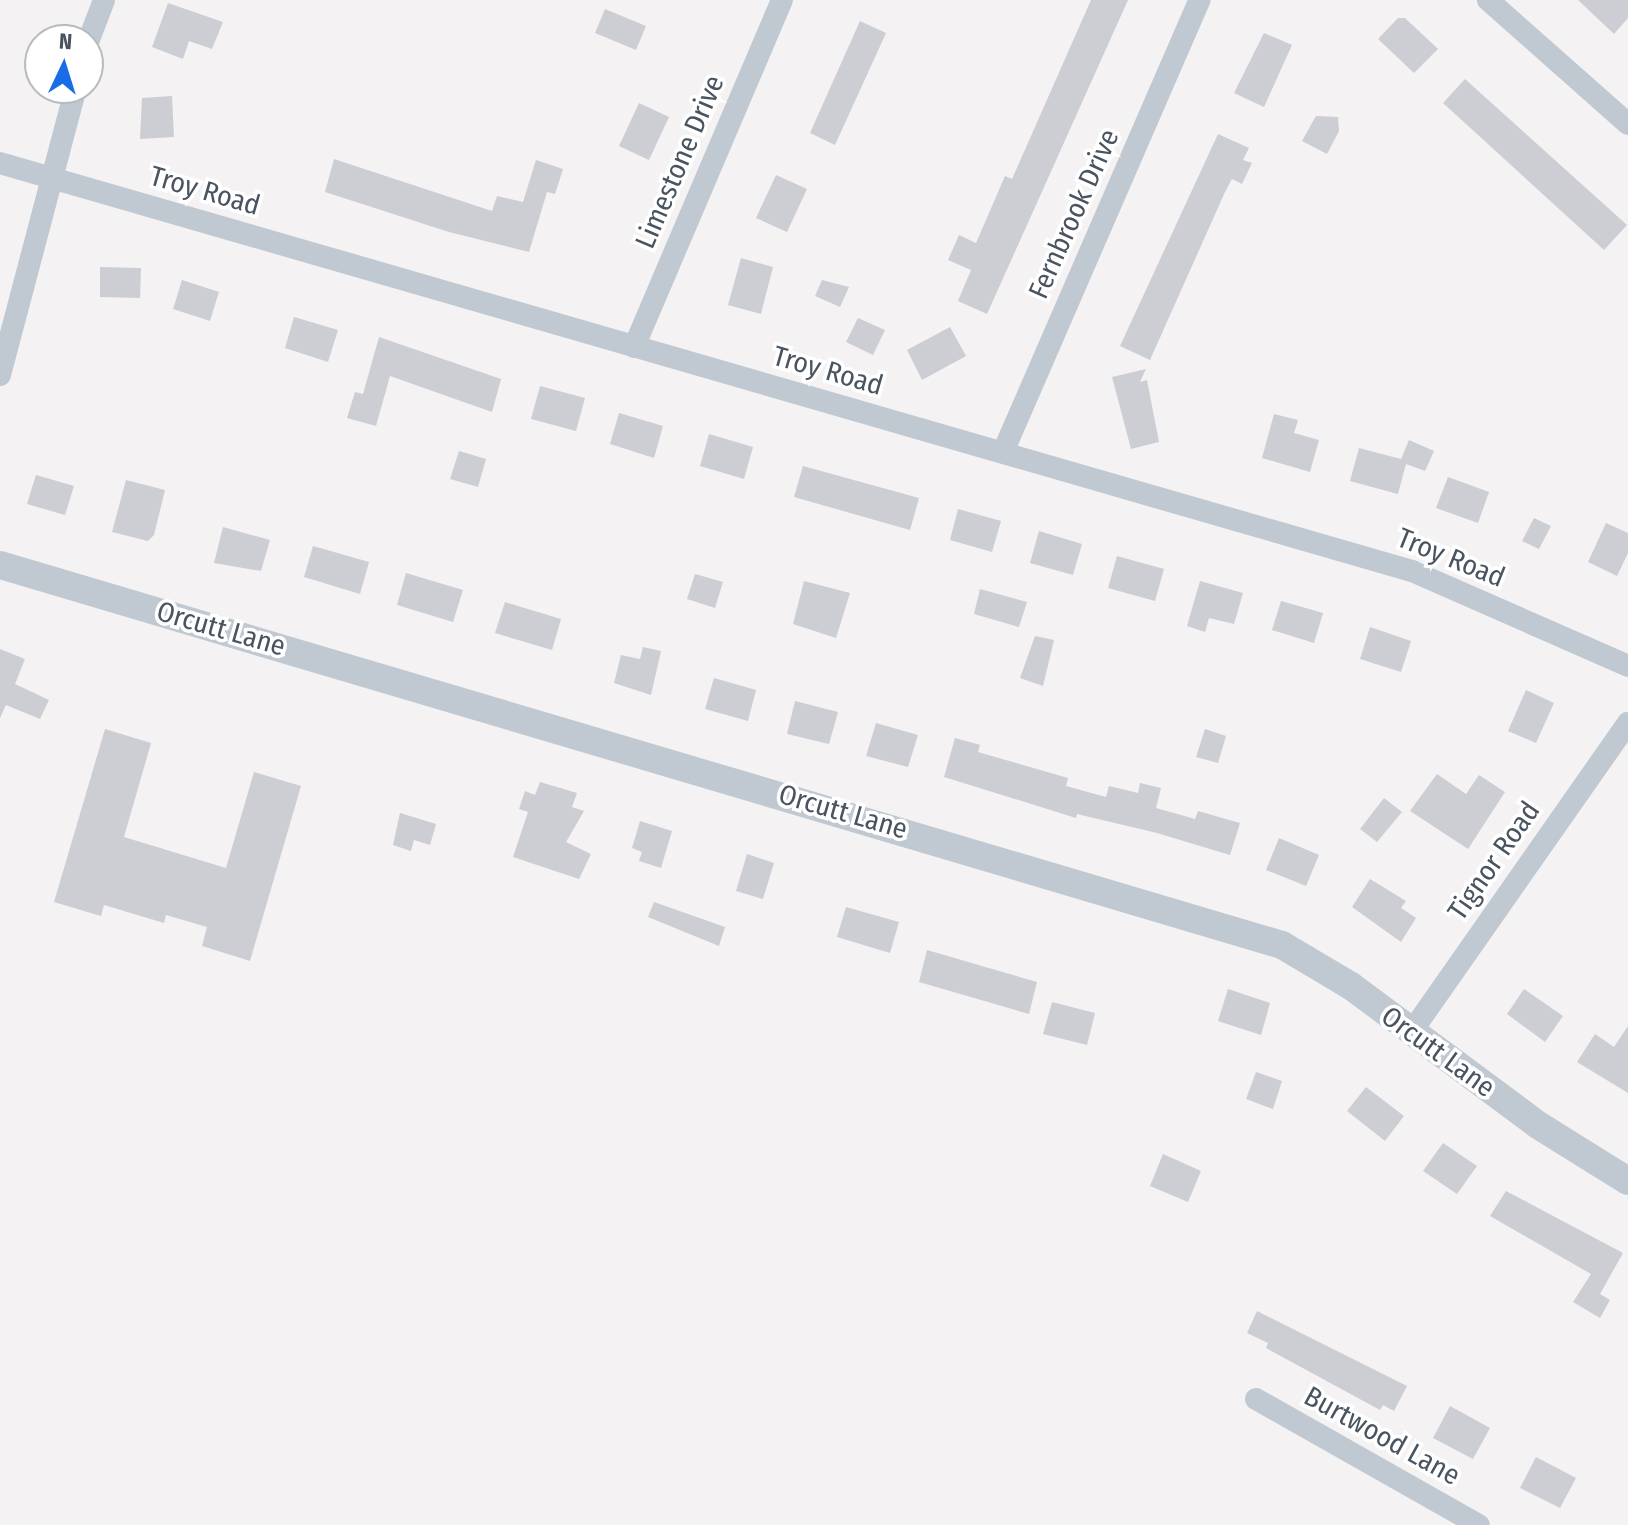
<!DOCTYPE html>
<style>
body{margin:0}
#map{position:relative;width:1628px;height:1525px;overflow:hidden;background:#f4f2f2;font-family:"Fira Sans Condensed",sans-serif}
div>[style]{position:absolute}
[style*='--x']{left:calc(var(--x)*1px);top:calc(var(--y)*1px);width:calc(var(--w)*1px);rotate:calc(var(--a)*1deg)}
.building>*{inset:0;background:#ccced4}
.minor>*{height:22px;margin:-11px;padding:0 11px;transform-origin:11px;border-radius:11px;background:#c0c9d1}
.tertiary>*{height:28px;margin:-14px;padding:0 14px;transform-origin:14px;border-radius:14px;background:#c0c9d1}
span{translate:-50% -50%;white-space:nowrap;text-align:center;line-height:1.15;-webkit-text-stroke:7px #fff;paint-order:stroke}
.street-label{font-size:28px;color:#495460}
.north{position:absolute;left:24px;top:24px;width:80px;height:80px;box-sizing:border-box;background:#fff;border:2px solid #b6bbbf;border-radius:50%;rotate:4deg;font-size:22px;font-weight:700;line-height:32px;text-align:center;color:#495460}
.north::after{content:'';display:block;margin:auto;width:28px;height:36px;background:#186ce8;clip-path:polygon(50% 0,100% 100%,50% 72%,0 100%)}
</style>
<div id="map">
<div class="building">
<div style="clip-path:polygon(1091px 0,1128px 0,987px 314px,958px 301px,971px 270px,948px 260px,959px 235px,976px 243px,1005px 176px,1012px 179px)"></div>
<div style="clip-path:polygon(1578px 0,1628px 0,1628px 18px,1614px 34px)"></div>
<div style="clip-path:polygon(168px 3px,223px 22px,212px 49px,189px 41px,183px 59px,152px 47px)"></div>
<div style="clip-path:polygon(605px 9px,646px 26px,636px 50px,595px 33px)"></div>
<div style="clip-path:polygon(1398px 18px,1405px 18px,1438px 49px,1414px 73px,1378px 39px)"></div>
<div style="clip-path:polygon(860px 21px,886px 33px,835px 145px,810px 133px)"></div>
<div style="clip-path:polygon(1264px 33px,1292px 45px,1264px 107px,1234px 93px)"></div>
<div style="clip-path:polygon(1465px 79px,1627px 225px,1604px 250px,1443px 103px)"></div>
<div style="clip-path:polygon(172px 96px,174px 137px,140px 139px,142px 98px)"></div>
<div style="clip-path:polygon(639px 103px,669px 117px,649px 160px,619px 146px)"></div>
<div style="clip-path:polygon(1316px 116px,1338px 117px,1339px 131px,1327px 154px,1302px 141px)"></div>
<div style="clip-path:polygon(1218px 134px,1249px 148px,1243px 160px,1252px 163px,1242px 184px,1232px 179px,1225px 192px,1150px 360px,1120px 346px)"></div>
<div style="clip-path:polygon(334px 159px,492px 211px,497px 196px,523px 202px,536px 160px,563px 169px,555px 194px,547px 192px,529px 252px,449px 232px,325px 192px)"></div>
<div style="clip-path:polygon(776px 175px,807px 189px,787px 232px,756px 218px)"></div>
<div style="clip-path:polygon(741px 258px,773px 267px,761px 314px,728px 305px)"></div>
<div style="clip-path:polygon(100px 267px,141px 268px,140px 298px,100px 297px)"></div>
<div style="clip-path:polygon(182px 280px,219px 292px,210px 321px,173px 309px)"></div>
<div style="clip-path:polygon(822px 280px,849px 287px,840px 307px,815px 296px)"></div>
<div style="clip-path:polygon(294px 317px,338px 330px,328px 362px,285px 348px)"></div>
<div style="clip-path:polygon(858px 318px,885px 330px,873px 355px,846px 342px)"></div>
<div style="clip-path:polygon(950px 327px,966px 356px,922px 380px,907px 350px)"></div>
<div style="clip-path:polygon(379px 337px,501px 379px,492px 412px,390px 376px,376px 426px,347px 418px,355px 392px,363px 394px)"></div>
<div style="clip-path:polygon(1146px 369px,1140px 382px,1147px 380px,1159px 442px,1131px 449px,1112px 377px)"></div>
<div style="clip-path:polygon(540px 386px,585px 398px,576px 431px,531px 419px)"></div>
<div style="clip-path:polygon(619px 413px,663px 426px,654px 458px,610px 444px)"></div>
<div style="clip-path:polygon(1274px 414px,1298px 420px,1294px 433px,1319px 440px,1310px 472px,1262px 458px)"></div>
<div style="clip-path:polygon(709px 434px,753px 447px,744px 479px,700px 466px)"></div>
<div style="clip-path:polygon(1409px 440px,1434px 451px,1425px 471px,1406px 464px,1398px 494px,1350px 481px,1359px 448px,1401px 459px)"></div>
<div style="clip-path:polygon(459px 451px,486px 459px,478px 487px,450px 479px)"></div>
<div style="clip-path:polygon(803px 466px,919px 498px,910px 530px,794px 497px)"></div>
<div style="clip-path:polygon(36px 475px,74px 486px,65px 515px,27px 504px)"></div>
<div style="clip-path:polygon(1448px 477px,1489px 492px,1478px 523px,1436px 508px)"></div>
<div style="clip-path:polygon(126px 480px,165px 490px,154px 535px,148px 541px,112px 532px)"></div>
<div style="clip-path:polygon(958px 509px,1001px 521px,992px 552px,950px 540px)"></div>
<div style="clip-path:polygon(1534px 518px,1551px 526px,1539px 549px,1522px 541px)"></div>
<div style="clip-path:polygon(1606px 523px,1628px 533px,1628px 553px,1617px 576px,1588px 562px)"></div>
<div style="clip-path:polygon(223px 527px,270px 540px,261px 571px,214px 563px)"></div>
<div style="clip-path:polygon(1039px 531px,1082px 544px,1073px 575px,1030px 563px)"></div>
<div style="clip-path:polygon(313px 546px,369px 562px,360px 594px,304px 577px)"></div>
<div style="clip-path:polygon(1117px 556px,1164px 569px,1155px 601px,1108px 588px)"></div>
<div style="clip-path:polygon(406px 573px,463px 590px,453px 622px,397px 605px)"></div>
<div style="clip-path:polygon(695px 574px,723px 582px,715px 608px,687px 599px)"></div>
<div style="clip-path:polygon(804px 581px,850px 593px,836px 638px,793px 624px)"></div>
<div style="clip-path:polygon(1200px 581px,1243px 593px,1234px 624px,1209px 618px,1205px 632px,1187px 626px)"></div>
<div style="clip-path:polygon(980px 589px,1027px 602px,1019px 627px,974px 614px)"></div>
<div style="clip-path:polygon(1281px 601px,1323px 613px,1314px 643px,1272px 630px)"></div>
<div style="clip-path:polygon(505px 602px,561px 619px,552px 650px,495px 633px)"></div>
<div style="clip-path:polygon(1370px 627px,1411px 641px,1401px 672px,1360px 659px)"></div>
<div style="clip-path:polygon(1035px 636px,1054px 640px,1043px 686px,1020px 678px)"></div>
<div style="clip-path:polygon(643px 647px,661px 651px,651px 695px,614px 683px,621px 655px,640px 659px)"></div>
<div style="clip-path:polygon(0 649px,25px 659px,15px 684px,49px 700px,40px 719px,6px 705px,0 718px)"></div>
<div style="clip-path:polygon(714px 678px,756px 690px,748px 721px,705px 709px)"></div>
<div style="clip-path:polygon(1526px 690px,1554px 703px,1536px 743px,1508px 731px)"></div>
<div style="clip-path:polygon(795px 701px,838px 712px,829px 744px,787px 734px)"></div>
<div style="clip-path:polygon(876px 723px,918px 735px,908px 767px,866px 756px)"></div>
<div style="clip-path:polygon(105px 729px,151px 743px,124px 837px,226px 868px,254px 772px,301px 786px,250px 961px,202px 946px,207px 927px,166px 915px,164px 923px,104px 905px,101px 916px,54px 902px)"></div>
<div style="clip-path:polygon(1205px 729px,1226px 736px,1218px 763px,1196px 757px)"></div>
<div style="clip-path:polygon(955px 738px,980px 745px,978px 752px,1068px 778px,1066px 786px,1106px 797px,1109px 786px,1138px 793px,1140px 783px,1161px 788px,1156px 808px,1195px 819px,1198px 811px,1240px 823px,1230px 855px,1157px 833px,1077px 814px,1076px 818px,944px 777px)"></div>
<div style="clip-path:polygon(1437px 774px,1466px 794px,1479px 775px,1505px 792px,1468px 849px,1410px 811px)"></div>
<div style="clip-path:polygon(540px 782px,577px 793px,572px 807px,584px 811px,566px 842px,591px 854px,579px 879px,513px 857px,528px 812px,519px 809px,525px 791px,535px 795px)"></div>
<div style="clip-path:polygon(1384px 798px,1402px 812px,1377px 842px,1360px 829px)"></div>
<div style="clip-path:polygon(400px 813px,436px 824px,430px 845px,414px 840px,411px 851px,393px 845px)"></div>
<div style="clip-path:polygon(640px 821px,672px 831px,661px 868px,639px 861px,642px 852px,632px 848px)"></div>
<div style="clip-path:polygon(1279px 838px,1319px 855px,1306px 886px,1266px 870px)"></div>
<div style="clip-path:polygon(747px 854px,774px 863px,763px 899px,736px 891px)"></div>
<div style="clip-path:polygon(1370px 879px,1406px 901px,1401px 908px,1416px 918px,1401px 942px,1352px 907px)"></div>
<div style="clip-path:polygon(654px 902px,725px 927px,719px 946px,648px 917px)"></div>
<div style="clip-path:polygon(846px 907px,899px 922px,890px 953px,837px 937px)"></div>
<div style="clip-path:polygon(927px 950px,1037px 982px,1029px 1014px,919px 982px)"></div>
<div style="clip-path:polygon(1228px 989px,1270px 1003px,1261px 1035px,1218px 1021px)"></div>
<div style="clip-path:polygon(1524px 989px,1563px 1016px,1545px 1042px,1507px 1014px)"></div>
<div style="clip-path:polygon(1052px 1002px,1095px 1013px,1087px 1045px,1043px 1034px)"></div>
<div style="clip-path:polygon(1628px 1026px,1628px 1093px,1577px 1062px,1595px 1034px,1614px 1047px)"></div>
<div style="clip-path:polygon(1256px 1072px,1282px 1081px,1273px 1109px,1246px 1099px)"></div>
<div style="clip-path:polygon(1366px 1087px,1404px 1116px,1385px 1141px,1347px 1111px)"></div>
<div style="clip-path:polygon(1443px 1143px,1477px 1166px,1457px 1194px,1423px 1171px)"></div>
<div style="clip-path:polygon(1163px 1154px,1201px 1171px,1188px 1202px,1150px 1186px)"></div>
<div style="clip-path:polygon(1506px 1191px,1623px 1253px,1600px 1294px,1610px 1300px,1600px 1318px,1573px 1302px,1591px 1274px,1490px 1216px)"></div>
<div style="clip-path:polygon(1257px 1311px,1407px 1386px,1394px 1411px,1383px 1405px,1380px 1410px,1266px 1348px,1268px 1343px,1247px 1333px)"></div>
<div style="clip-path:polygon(1450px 1406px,1490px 1428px,1473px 1459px,1433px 1438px)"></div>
<div style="clip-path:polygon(1536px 1457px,1576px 1478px,1560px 1508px,1520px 1488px)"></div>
</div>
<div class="minor">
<div style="--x:1488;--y:0;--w:187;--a:41.5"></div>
<div style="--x:88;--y:42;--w:45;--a:-69.1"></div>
<div style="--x:0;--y:163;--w:1470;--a:16.12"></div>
<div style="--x:1412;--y:571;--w:236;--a:23.7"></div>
<div style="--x:634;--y:347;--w:377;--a:-66.9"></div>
<div style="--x:0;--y:375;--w:297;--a:-75.2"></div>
<div style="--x:1003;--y:452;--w:493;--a:-66.5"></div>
<div style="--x:1410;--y:1034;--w:380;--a:-55"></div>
<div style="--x:1256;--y:1399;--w:256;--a:29.5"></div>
</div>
<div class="tertiary">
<div style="--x:0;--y:565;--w:1337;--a:16.51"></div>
<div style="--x:1282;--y:945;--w:80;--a:30.7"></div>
<div style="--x:1351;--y:986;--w:233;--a:36.6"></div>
<div style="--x:1538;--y:1125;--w:106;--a:31.9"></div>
</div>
<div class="street-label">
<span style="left:680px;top:162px;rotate:-67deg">Limestone Drive</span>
<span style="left:205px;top:191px;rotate:16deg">Troy Road</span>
<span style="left:1074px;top:214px;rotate:-66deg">Fernbrook Drive</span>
<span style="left:828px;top:371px;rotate:16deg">Troy Road</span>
<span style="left:1451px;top:558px;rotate:22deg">Troy Road</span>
<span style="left:221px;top:629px;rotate:16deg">Orcutt Lane</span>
<span style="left:843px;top:812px;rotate:16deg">Orcutt Lane</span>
<span style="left:1494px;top:861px;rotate:-55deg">Tignor Road</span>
<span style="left:1438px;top:1052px;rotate:36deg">Orcutt Lane</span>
<span style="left:1382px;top:1436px;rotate:29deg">Burtwood Lane</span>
</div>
<div class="north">N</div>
</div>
